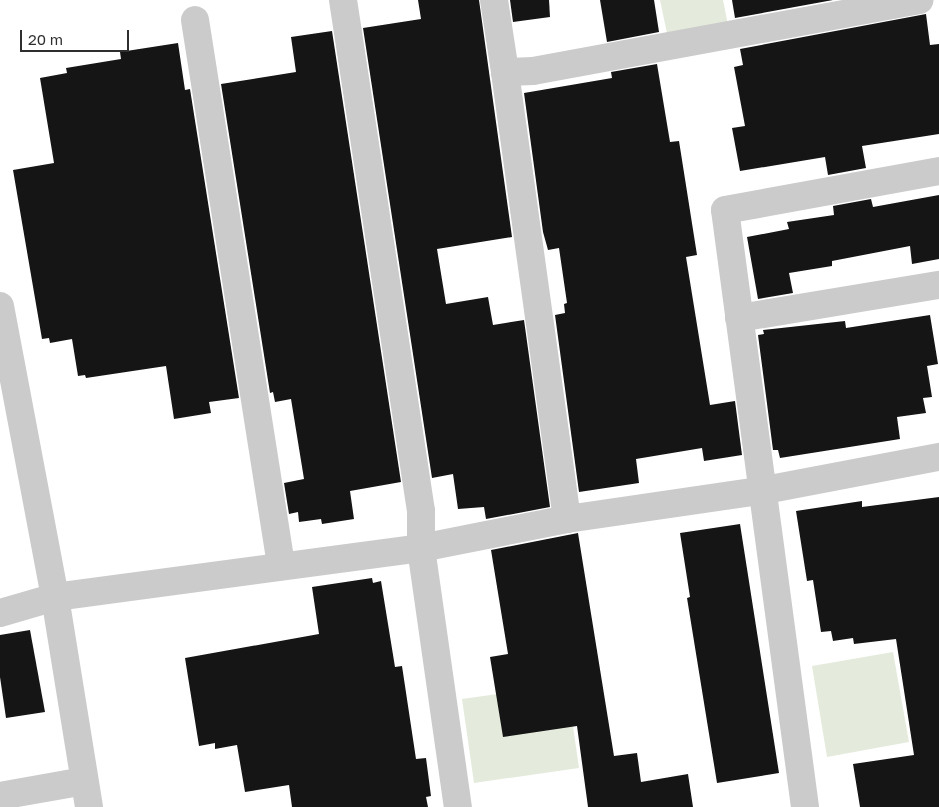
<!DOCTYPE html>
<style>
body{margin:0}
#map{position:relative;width:939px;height:807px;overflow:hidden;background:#fff;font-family:"Golos Text",sans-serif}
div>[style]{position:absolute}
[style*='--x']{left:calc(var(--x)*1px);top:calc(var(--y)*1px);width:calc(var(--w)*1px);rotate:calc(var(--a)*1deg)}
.green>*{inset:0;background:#e5ebdc}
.building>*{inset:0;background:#151515}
.minor>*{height:28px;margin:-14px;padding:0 14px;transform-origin:14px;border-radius:14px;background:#cbcbcb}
span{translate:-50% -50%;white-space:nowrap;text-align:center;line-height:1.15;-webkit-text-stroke:5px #fff;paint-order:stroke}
.scale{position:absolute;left:20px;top:30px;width:109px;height:22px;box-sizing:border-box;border:2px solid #2e2e2e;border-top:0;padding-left:6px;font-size:15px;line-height:18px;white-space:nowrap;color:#2e2e2e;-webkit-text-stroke:4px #fff;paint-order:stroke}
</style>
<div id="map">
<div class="green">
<div style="clip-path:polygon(660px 0,723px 0,728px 25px,668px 38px)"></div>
<div style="clip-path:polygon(893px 652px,909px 742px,827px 757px,812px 666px)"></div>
<div style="clip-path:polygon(567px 684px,579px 768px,474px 783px,462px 699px)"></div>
</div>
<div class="building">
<div style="clip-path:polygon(418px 0,479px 0,512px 237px,437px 249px,446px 304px,488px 297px,493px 325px,524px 320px,550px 507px,486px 519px,484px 507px,458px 509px,453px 474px,432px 478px,363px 28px,421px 19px)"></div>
<div style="clip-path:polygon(510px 0,549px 0,550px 17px,513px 22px)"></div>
<div style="clip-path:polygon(600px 0,654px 0,659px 32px,607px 42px)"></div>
<div style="clip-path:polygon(732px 0,833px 0,735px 18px)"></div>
<div style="clip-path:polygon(926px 14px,930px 45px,939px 44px,939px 134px,862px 146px,866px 168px,828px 175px,825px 157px,740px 171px,732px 128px,745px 126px,734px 67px,743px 65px,740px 49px)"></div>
<div style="clip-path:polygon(332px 31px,401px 482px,350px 491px,354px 519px,322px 524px,321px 519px,299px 522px,298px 512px,289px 514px,284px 483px,304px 479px,291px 399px,275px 402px,273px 392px,270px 393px,221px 84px,296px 72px,291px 37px)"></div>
<div style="clip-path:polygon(178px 43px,185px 90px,190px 89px,239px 398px,209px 402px,211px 413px,174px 419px,166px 366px,86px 378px,85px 375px,78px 376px,72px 339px,50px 343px,49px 338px,42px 339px,13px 170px,54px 163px,40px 78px,67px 73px,66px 68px,121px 59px,120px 52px)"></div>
<div style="clip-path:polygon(657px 64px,670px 142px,679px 141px,697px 255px,686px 257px,710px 405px,735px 401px,742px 455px,704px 461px,702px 448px,636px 459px,639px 483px,579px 492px,555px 315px,565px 313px,564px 304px,567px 303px,559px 248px,548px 250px,543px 232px,524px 93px,612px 78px,611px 72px)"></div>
<div style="clip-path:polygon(939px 195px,939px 259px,912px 264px,910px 246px,832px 261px,832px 266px,789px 273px,793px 293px,758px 299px,747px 237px,789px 229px,787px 222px,834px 215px,833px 206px,871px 199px,873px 207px)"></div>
<div style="clip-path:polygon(930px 315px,938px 364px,927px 366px,932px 397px,923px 398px,926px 413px,897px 417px,900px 439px,780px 458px,778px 450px,773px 450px,766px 396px,758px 335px,764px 334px,763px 330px,845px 321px,846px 328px)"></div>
<div style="clip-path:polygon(939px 497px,939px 807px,860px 807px,853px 764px,914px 755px,896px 639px,854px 644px,853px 638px,833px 641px,831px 631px,821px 632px,813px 580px,807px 581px,796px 511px,862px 501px,862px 507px)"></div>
<div style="clip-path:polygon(740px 524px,779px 773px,717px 783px,687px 598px,690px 597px,680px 533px)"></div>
<div style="clip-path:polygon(578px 533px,614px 756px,637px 753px,641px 782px,688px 774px,693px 807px,588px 807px,577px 726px,503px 737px,490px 657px,508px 654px,491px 550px)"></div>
<div style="clip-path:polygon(372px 578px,373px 583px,381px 581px,395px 667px,402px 666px,416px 759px,426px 758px,431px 796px,426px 797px,428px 807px,292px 807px,289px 785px,245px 792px,237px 745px,215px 749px,215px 743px,199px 746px,185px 658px,319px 634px,312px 587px)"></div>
<div style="clip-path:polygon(30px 630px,45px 712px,6px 718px,0 677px,0 635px)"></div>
</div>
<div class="minor">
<div style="--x:343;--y:0;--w:517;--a:81.32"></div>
<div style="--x:421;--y:511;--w:37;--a:90"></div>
<div style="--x:421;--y:548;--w:262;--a:81.9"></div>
<div style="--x:494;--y:0;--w:73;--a:81.3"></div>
<div style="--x:195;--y:20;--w:552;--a:81.03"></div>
<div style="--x:0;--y:306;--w:296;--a:79.3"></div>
<div style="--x:55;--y:597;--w:213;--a:80.8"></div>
<div style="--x:739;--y:318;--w:203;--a:-9.4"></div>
<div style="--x:567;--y:519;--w:451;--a:-97.9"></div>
<div style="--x:505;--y:72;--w:28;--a:-2"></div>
<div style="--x:533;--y:71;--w:393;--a:-10.4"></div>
<div style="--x:0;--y:613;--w:57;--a:-16.2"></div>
<div style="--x:55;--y:597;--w:369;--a:-7.6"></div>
<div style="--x:421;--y:548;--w:149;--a:-11.2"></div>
<div style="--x:567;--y:519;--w:195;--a:-8.3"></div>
<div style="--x:760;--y:491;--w:182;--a:-10.8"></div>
<div style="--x:0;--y:796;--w:85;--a:-10.1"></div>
<div style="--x:805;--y:807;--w:602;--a:-97.63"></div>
<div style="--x:725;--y:210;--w:218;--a:-10.3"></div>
</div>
<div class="scale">20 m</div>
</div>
